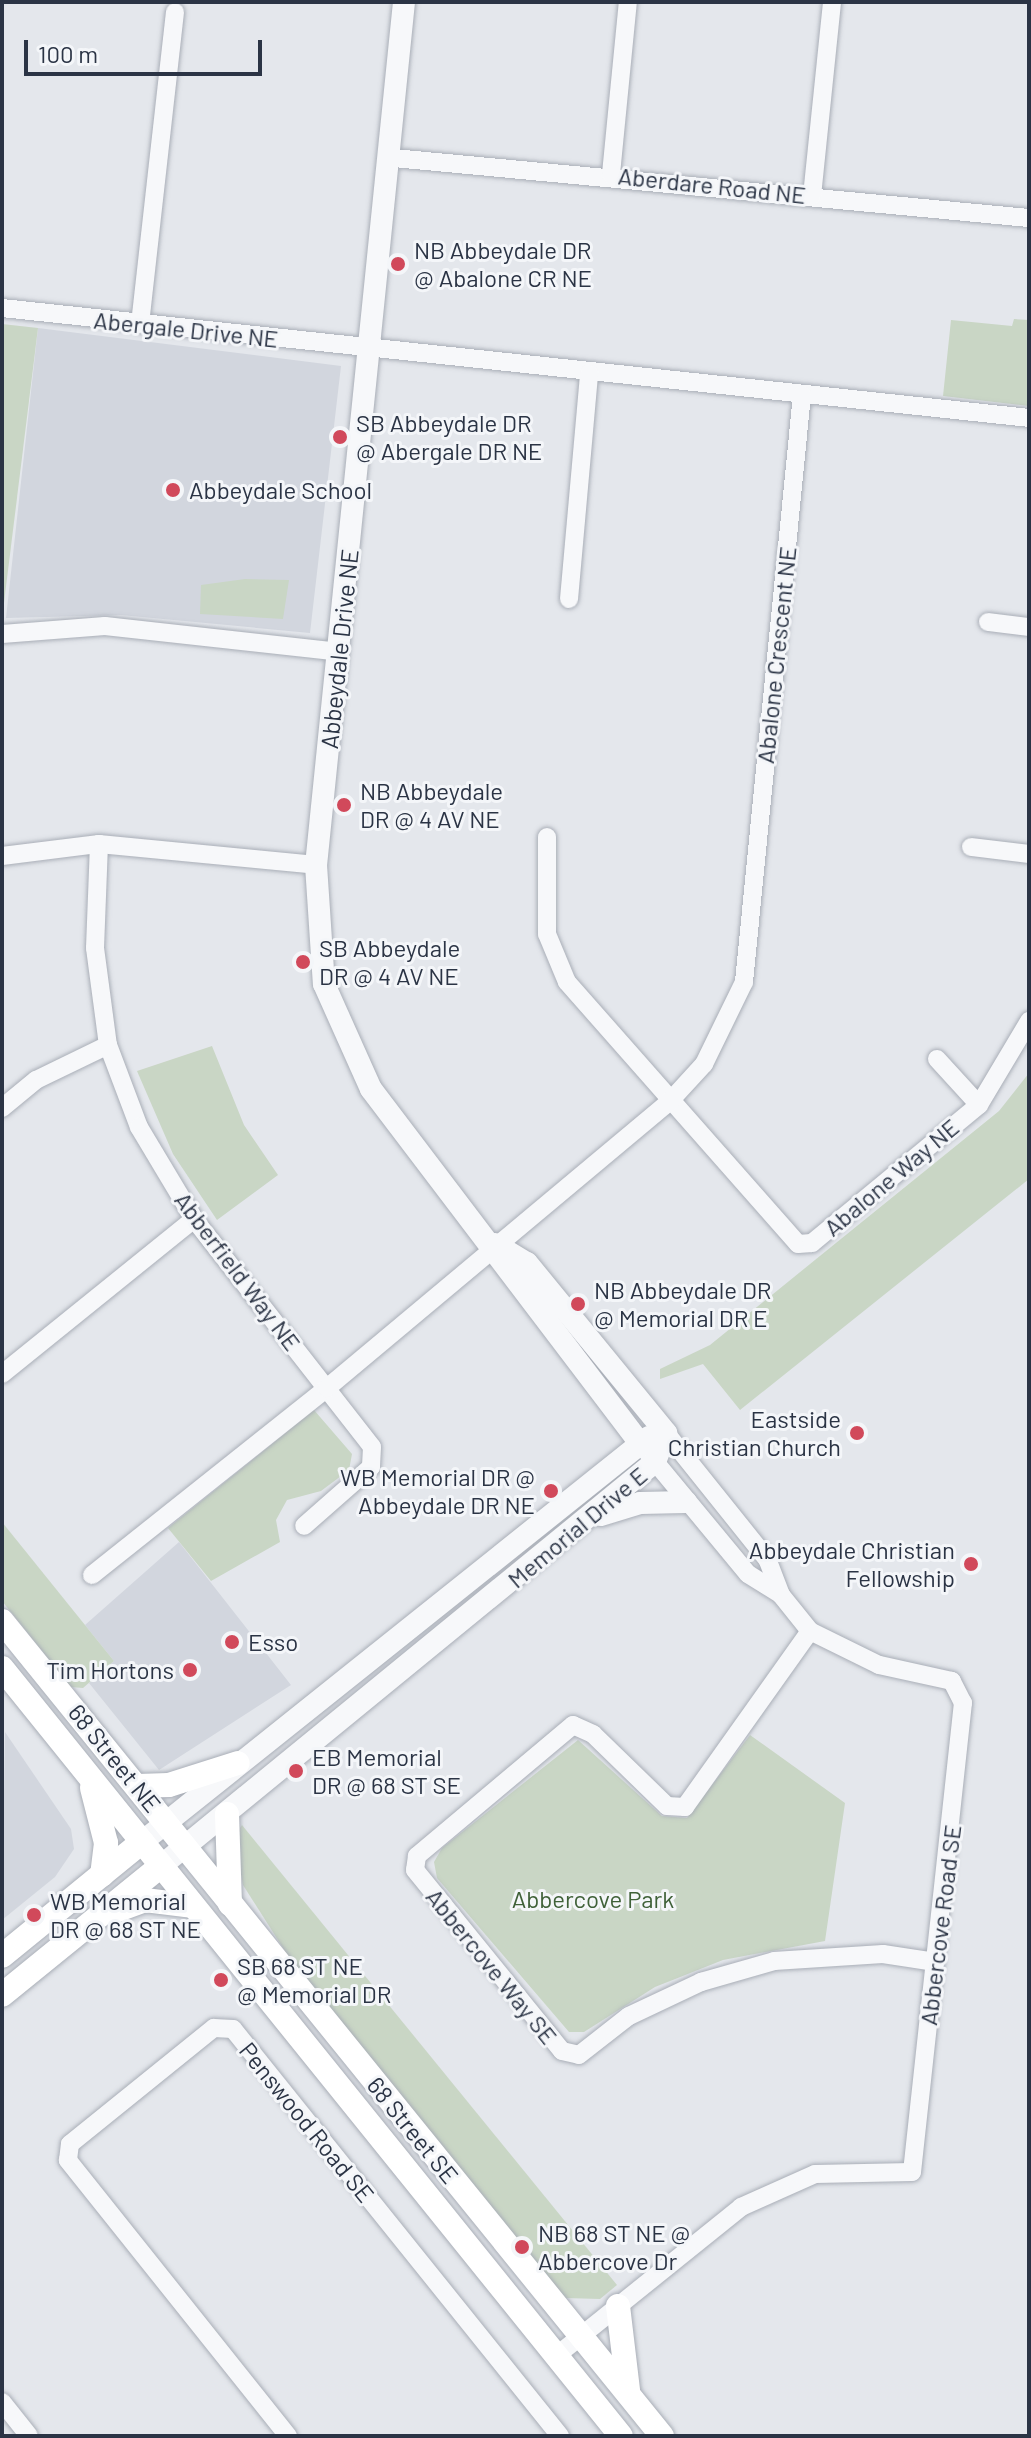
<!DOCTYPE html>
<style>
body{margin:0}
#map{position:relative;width:1031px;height:2438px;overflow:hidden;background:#e4e7ec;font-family:Barlow,sans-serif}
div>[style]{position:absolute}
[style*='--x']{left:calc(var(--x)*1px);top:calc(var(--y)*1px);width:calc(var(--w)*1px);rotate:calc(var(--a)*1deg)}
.built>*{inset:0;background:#d2d6de}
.green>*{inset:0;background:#c9d6c5}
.roads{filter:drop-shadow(0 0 2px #a9aeb7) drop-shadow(0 0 2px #a9aeb7)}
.minor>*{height:18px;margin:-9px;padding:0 9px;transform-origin:9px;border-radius:9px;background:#f7f8fa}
.tertiary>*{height:22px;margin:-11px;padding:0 11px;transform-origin:11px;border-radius:11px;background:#f7f8fa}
.secondary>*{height:24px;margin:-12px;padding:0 12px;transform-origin:12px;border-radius:12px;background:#fff}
.dots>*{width:22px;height:22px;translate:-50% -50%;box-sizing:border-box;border:4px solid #f4f6f9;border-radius:50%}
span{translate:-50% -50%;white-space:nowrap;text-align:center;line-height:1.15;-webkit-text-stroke:6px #f4f6f9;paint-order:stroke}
.street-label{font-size:24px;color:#2b3445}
.poi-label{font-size:24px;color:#2b3445}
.left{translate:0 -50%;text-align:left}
.right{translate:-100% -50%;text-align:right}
.park-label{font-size:24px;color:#3f6138}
.frame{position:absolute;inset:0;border:4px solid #2b3445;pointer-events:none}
.scale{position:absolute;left:24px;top:40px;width:238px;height:36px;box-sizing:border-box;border:4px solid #2b3445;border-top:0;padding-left:10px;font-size:24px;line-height:28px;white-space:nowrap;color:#2b3445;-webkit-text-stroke:6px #f4f6f9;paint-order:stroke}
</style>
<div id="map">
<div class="built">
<div style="clip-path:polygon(38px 328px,341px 366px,310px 633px,121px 615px,6px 618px)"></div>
<div style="clip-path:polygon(179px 1542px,291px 1685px,159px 1770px,89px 1683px,114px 1661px,85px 1625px)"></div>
<div style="clip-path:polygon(5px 1732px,71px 1829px,74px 1849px,55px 1877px,2px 1920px)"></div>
</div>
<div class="green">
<div style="clip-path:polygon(1014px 319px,1029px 320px,1029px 406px,943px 396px,951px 320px,1012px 326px)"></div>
<div style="clip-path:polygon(2px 324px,38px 328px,2px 619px)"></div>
<div style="clip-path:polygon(245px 579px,289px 580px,283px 619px,200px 614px,201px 585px)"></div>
<div style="clip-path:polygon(212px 1046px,244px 1125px,278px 1175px,217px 1220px,173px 1154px,137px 1071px)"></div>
<div style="clip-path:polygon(1029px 1073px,1029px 1179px,740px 1410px,703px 1364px,660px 1379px,660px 1369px,710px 1345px,999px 1111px)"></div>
<div style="clip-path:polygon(314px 1410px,352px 1454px,349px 1470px,321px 1491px,287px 1500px,276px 1520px,280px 1542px,211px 1581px,168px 1528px)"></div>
<div style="clip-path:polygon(2px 1522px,114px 1661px,83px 1688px,71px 1687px,2px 1601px)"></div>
<div style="clip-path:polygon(750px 1735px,845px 1803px,825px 1941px,723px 1960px,655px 1987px,584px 2032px,569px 2032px,437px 1878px,434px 1862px,442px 1848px,578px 1740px,662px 1816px,687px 1818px)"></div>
<div style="clip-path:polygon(242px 1825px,617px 2285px,600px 2299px,565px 2298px,302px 1978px,243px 1885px,234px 1837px)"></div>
</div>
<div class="roads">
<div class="minor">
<div style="--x:394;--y:158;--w:638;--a:5.4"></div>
<div style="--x:611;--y:174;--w:173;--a:-84.4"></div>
<div style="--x:812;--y:196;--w:195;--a:-84.1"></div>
<div style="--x:2;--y:308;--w:1033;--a:6.11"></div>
<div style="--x:140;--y:324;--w:314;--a:-83.6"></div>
<div style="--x:569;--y:599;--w:226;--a:-84.9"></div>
<div style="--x:988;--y:622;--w:41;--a:7"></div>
<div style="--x:2;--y:634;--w:103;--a:-4.4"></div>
<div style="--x:105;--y:626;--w:236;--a:6.3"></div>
<div style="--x:547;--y:837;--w:97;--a:90"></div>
<div style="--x:547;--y:934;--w:52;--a:67.4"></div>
<div style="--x:567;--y:982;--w:349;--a:48.6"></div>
<div style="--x:798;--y:1244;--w:14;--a:-4"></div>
<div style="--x:812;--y:1243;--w:217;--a:-39.6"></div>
<div style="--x:979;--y:1105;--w:98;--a:-59.2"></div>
<div style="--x:99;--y:844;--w:104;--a:92.2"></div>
<div style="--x:95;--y:948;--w:98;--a:82.4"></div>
<div style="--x:108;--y:1045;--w:88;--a:69.3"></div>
<div style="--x:139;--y:1127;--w:107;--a:59.1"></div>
<div style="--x:194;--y:1219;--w:289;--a:52"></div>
<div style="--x:372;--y:1447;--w:20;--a:93"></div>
<div style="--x:371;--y:1467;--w:89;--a:138.6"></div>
<div style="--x:971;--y:847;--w:58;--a:6.9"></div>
<div style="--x:2;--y:856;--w:98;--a:-7.1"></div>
<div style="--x:99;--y:844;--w:218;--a:5.5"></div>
<div style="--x:937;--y:1059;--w:62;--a:47.6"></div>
<div style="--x:2;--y:1108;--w:44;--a:-39.5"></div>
<div style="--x:36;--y:1080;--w:80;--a:-25.9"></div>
<div style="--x:2;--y:1374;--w:247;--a:-38.9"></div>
<div style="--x:647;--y:1452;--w:158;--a:50.4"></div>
<div style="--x:748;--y:1574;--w:39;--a:32"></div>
<div style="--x:92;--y:1575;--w:300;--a:-38.5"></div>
<div style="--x:327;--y:1388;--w:449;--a:-39.9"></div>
<div style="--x:671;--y:1100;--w:49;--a:-47.5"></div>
<div style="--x:704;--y:1064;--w:91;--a:-64"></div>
<div style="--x:744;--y:982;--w:590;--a:-84.36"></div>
<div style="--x:810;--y:1631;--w:216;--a:125.4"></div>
<div style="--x:685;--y:1807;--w:18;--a:-177"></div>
<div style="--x:667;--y:1806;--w:103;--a:-135.8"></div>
<div style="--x:593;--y:1734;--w:22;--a:-156"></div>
<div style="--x:573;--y:1725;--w:204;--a:140"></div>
<div style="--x:417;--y:1856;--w:14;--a:98"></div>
<div style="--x:415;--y:1870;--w:233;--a:50.9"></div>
<div style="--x:562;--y:2051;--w:17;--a:13"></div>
<div style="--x:579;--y:2055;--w:63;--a:-38"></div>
<div style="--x:629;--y:2016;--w:80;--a:-25.3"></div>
<div style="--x:701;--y:1982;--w:76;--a:-16"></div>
<div style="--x:774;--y:1961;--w:109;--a:-3.7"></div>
<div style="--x:883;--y:1954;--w:53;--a:8.7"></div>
<div style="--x:556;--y:2356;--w:238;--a:-38.8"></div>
<div style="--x:741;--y:2207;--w:81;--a:-24"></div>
<div style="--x:815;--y:2174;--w:97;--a:-1.2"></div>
<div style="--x:912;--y:2172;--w:472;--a:-83.8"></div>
<div style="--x:963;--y:1703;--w:25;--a:-117"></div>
<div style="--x:952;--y:1681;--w:75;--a:-167.6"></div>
<div style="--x:879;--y:1665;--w:77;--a:-153.8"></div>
<div style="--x:810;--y:1631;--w:46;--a:-128.9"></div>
<div style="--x:781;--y:1595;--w:39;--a:-111"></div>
<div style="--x:767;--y:1559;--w:161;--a:-128.7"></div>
<div style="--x:2;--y:2402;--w:43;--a:51.5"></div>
<div style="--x:288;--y:2436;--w:353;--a:-128.6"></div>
<div style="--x:68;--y:2160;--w:16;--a:-83"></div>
<div style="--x:70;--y:2144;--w:185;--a:-38.9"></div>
<div style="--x:214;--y:2028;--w:19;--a:3"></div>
<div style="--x:233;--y:2029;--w:522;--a:51.22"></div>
</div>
<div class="tertiary">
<div style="--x:404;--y:2;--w:867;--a:95.82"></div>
<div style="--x:316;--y:865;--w:119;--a:86.2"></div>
<div style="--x:324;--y:984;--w:115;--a:65.9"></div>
<div style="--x:371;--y:1089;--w:440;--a:52.8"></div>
<div style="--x:495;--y:1244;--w:37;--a:31"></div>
<div style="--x:527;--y:1263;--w:220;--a:50.7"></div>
<div style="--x:601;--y:1515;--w:41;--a:-17.1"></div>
<div style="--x:640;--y:1503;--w:46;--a:-1.2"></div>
<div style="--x:142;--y:1842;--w:649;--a:-38.62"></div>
<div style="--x:161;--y:1866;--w:638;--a:-39.28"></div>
<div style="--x:655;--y:1462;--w:31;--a:-69"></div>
</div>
<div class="secondary">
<div style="--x:2;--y:1621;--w:1049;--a:51"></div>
<div style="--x:2;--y:1668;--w:986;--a:51.13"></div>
<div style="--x:137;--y:1786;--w:32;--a:-2"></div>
<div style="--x:169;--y:1785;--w:72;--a:-17.7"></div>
<div style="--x:92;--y:1788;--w:57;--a:75.7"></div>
<div style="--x:106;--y:1843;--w:32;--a:97"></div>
<div style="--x:227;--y:1814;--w:90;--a:88.1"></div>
<div style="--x:118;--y:1910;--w:29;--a:-20"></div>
<div style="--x:145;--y:1900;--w:47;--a:7.3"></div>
<div style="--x:2;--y:1956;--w:181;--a:-39.2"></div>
<div style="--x:2;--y:1995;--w:205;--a:-39.1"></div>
<div style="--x:618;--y:2306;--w:85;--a:83.2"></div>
</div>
</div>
<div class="dots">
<div style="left:398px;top:264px;background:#d1495b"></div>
<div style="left:340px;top:437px;background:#d1495b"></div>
<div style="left:173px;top:490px;background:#d1495b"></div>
<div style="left:344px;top:805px;background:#d1495b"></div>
<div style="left:303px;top:962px;background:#d1495b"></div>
<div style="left:578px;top:1304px;background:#d1495b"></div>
<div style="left:857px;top:1433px;background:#d1495b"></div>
<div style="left:551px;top:1491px;background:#d1495b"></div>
<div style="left:971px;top:1564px;background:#d1495b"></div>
<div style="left:232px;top:1642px;background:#d1495b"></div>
<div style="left:190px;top:1670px;background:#d1495b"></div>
<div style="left:296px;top:1771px;background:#d1495b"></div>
<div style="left:34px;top:1915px;background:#d1495b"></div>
<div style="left:221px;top:1980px;background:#d1495b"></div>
<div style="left:522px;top:2247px;background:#d1495b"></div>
</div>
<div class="street-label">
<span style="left:712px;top:185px;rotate:6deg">Aberdare Road NE</span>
<span style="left:186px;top:329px;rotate:6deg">Abergale Drive NE</span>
<span style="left:339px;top:649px;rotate:-84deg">Abbeydale Drive NE</span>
<span style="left:776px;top:655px;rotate:-84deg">Abalone Crescent NE</span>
<span style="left:891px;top:1177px;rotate:-40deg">Abalone Way NE</span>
<span style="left:238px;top:1271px;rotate:53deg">Abberfield Way NE</span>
<span style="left:577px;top:1527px;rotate:-40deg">Memorial Drive E</span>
<span style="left:115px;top:1758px;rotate:51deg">68 Street NE</span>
<span style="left:940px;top:1925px;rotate:-83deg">Abbercove Road SE</span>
<span style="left:492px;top:1966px;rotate:51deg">Abbercove Way SE</span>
<span style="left:307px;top:2122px;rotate:51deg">Penswood Road SE</span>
<span style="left:413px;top:2130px;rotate:51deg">68 Street SE</span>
</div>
<div class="poi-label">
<span class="left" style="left:414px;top:264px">NB Abbeydale DR<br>@ Abalone CR NE</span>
<span class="left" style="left:356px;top:437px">SB Abbeydale DR<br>@ Abergale DR NE</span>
<span class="left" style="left:189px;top:490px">Abbeydale School</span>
<span class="left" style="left:360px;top:805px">NB Abbeydale<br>DR @ 4 AV NE</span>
<span class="left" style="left:319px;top:962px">SB Abbeydale<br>DR @ 4 AV NE</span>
<span class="left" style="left:594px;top:1304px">NB Abbeydale DR<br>@ Memorial DR E</span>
<span class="right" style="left:841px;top:1433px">Eastside<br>Christian Church</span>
<span class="right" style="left:535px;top:1491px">WB Memorial DR @<br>Abbeydale DR NE</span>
<span class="right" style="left:955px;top:1564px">Abbeydale Christian<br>Fellowship</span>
<span class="left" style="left:248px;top:1642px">Esso</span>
<span class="right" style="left:174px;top:1670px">Tim Hortons</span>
<span class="left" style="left:312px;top:1771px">EB Memorial<br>DR @ 68 ST SE</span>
<span class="left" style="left:50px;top:1915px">WB Memorial<br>DR @ 68 ST NE</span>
<span class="left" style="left:237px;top:1980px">SB 68 ST NE<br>@ Memorial DR</span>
<span class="left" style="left:538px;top:2247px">NB 68 ST NE @<br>Abbercove Dr</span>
</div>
<div class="park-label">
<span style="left:593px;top:1899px">Abbercove Park</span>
</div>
<div class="frame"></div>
<div class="scale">100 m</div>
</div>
